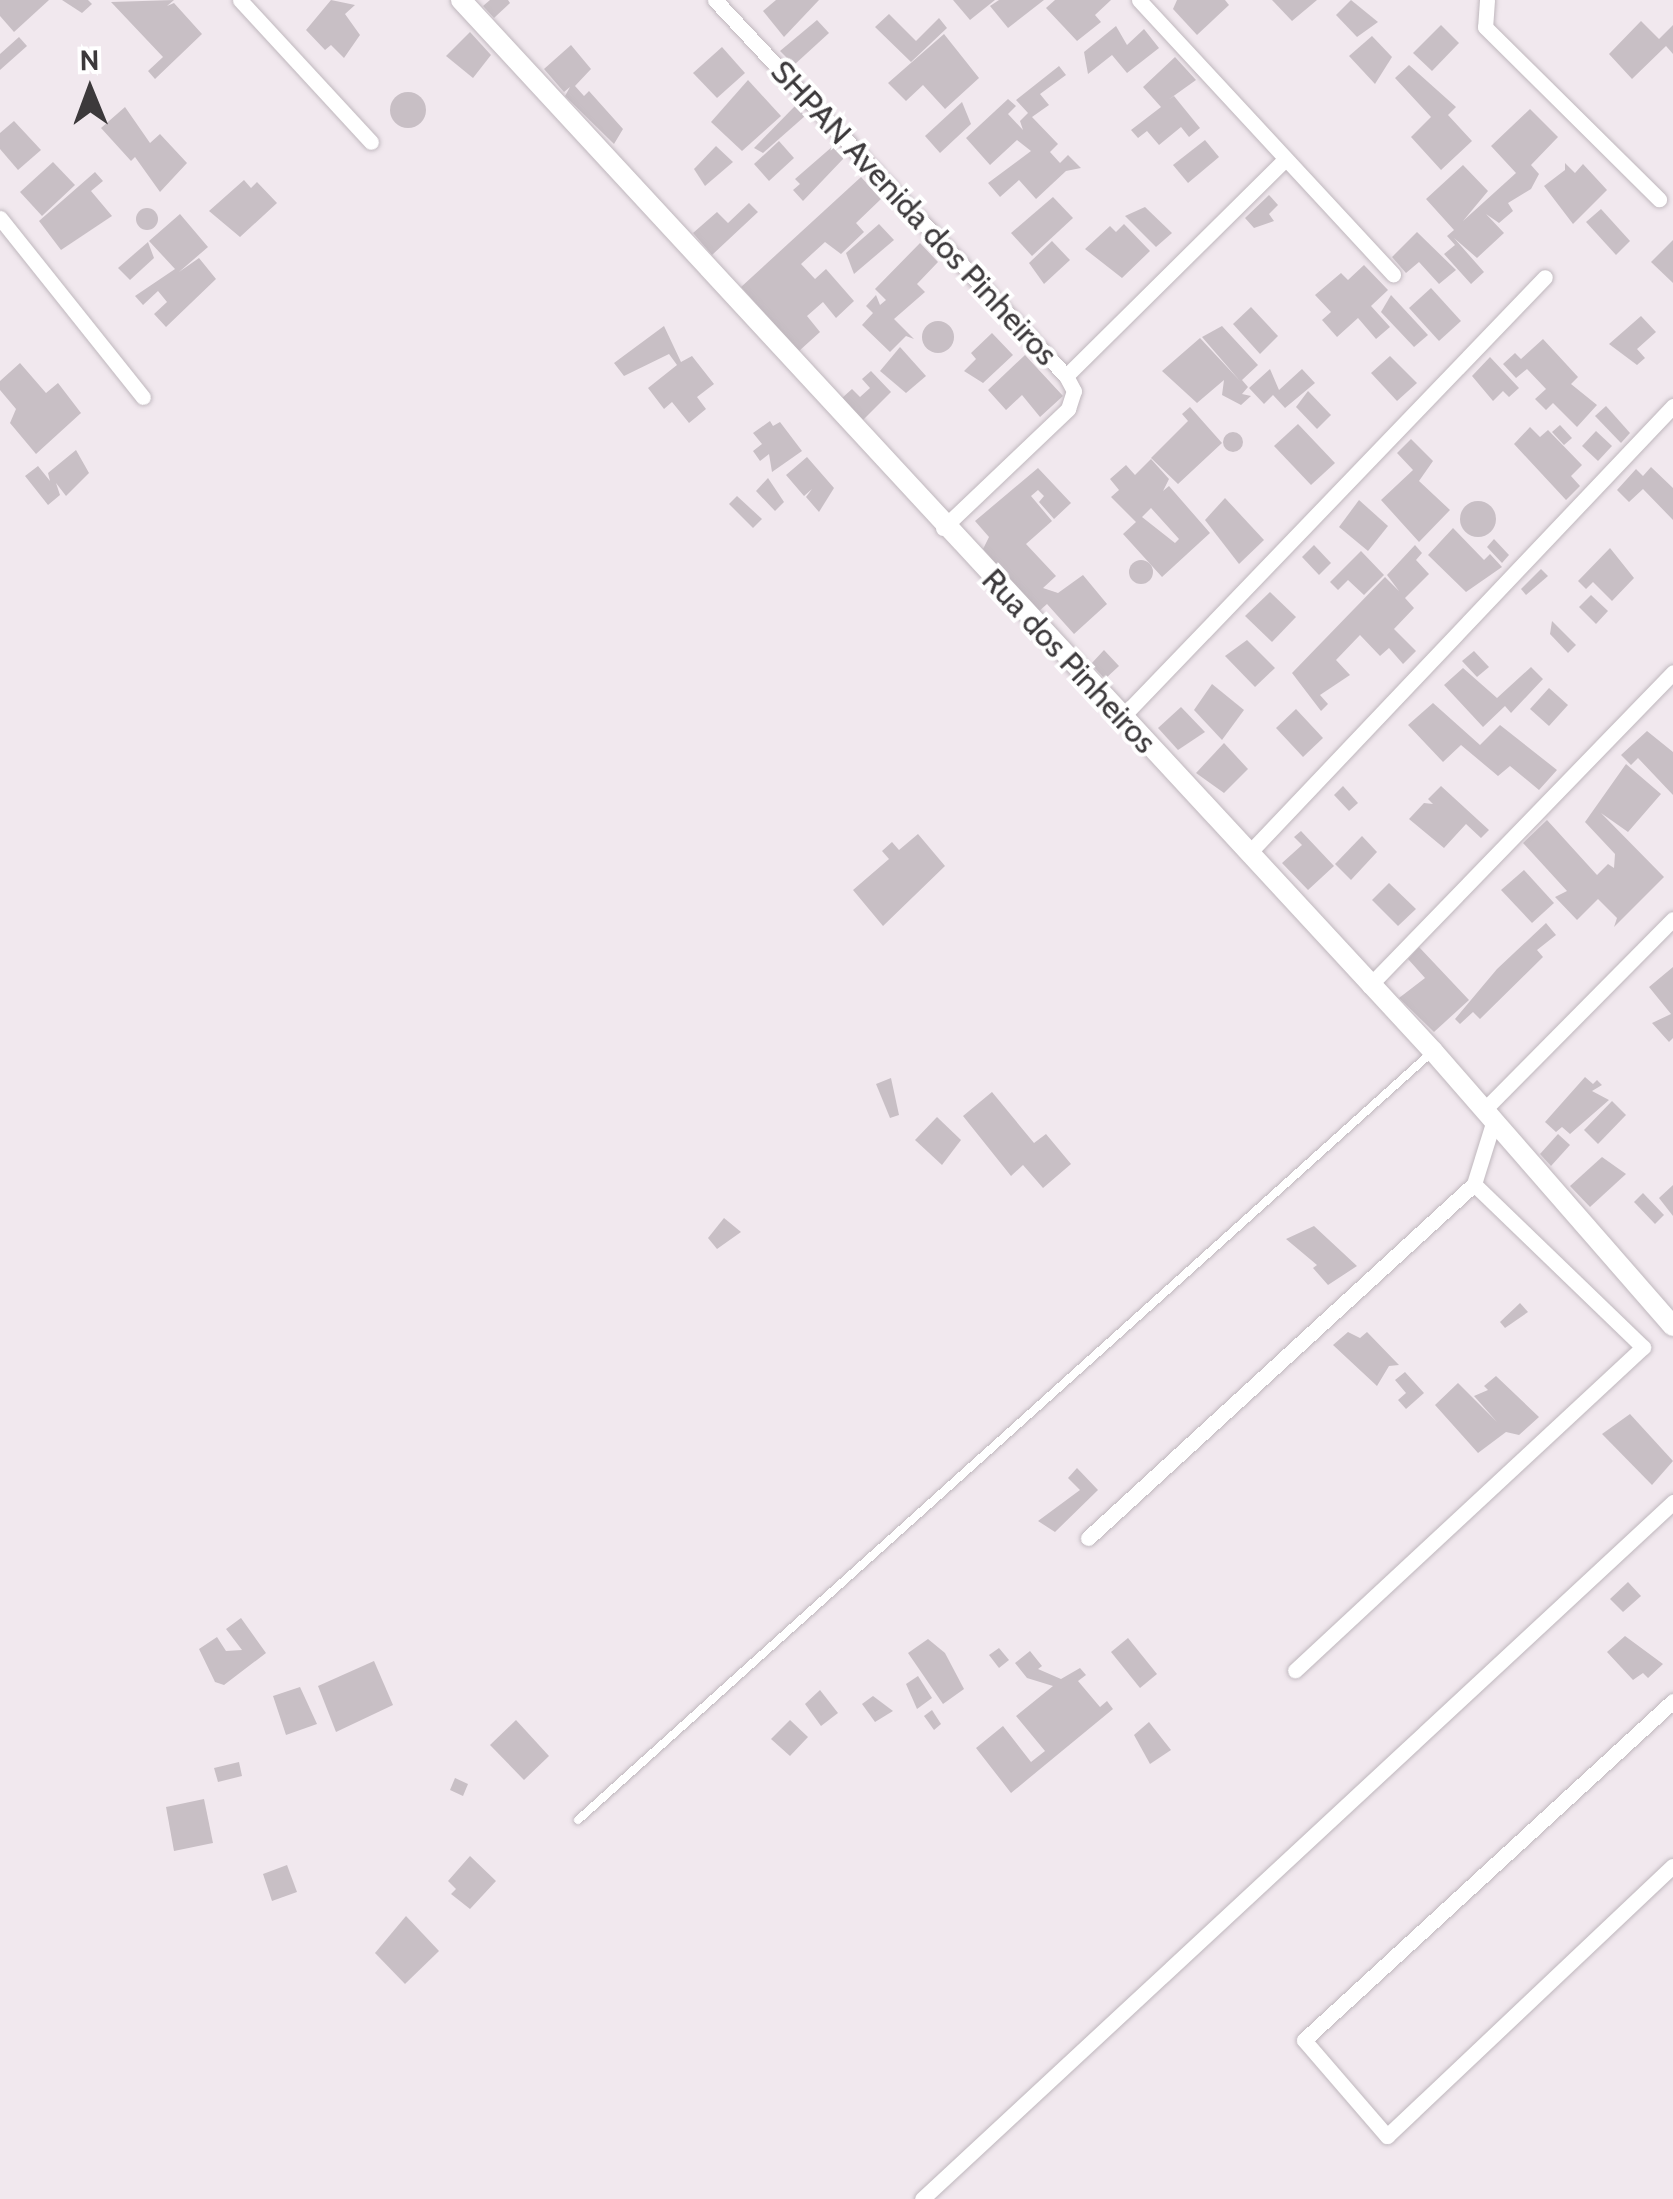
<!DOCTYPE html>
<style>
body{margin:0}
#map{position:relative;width:1673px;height:2199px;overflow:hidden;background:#f1e8ee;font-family:Cabin,sans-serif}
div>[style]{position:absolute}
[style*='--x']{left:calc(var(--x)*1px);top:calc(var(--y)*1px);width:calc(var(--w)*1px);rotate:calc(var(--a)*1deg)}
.building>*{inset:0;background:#c8bfc5}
.round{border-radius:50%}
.roads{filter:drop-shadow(0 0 2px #bfb7bd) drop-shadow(0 0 2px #bfb7bd)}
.service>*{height:8px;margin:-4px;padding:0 4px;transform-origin:4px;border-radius:4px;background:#fff}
.minor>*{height:15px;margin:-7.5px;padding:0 7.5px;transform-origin:7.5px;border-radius:7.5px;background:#fff}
.tertiary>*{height:20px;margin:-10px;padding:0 10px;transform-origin:10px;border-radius:10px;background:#fff}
span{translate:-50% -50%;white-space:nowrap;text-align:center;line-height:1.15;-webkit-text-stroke:8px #fff;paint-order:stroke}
.street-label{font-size:32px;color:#3c393b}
.north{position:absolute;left:40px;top:40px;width:100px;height:100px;-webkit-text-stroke:8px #fff;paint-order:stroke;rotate:359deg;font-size:28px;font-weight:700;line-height:40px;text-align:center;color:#3c393b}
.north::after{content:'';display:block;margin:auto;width:35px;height:45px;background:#3c393b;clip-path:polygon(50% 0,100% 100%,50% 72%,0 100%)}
</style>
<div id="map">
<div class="building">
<div style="clip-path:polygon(0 0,49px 0,14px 32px,0 16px)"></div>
<div style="clip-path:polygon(62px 0,88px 0,92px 4px,82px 13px)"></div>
<div style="clip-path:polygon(174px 0,167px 6px,174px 3px,202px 34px,155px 79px,148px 71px,163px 57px,111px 2px)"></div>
<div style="clip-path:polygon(331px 0,355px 5px,345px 14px,360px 35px,344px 58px,331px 45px,325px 50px,306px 30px)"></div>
<div style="clip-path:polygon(490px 0,508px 0,510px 3px,494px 18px,483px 6px)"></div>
<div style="clip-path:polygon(776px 0,819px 0,784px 37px,763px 11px)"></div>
<div style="clip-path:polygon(953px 0,995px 0,970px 20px)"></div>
<div style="clip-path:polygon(999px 0,1044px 0,1008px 28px,990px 6px)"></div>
<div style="clip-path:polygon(1055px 0,1111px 0,1095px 15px,1101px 22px,1077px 41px,1046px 8px)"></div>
<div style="clip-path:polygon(1177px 0,1225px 0,1229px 5px,1197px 35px,1173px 9px)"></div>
<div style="clip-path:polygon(1272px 0,1317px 0,1292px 21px)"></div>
<div style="clip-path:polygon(1351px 0,1378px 22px,1357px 37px,1336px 15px)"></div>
<div style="clip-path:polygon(889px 14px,916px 41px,939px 18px,947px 28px,911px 62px,875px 27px)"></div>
<div style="clip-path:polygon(817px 20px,829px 33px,794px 65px,780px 51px)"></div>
<div style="clip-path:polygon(1641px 21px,1659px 39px,1673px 25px,1673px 54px,1666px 46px,1632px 79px,1609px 54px)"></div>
<div style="clip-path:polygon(1441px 25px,1459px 43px,1432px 71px,1413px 53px)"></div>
<div style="clip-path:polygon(1116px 26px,1127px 45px,1144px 29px,1159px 48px,1127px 73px,1112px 55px,1088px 74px,1084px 52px)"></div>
<div style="clip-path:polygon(470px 32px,491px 55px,473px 78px,446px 56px)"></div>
<div style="clip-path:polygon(944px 34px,979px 78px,945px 109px,923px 85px,906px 101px,888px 83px)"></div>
<div style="clip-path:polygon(1372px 36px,1392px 57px,1375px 84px,1349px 56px)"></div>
<div style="clip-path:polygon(19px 37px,27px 46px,0 70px,0 54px)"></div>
<div style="clip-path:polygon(571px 45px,591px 69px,575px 86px,584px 96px,589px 91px,623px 129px,614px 144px,565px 96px,570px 87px,564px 92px,544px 69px)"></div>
<div style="clip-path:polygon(722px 47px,745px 73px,717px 98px,693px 73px)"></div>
<div style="clip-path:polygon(1175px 57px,1196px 80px,1168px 100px,1174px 96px,1200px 128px,1189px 137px,1181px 127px,1159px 145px,1147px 131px,1138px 138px,1131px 130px,1161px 107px,1143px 87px)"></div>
<div style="clip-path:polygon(1409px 65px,1456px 107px,1448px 115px,1472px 141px,1441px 170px,1411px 137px,1431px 117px,1395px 78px)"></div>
<div style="clip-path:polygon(1059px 66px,1066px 75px,1040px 94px,1049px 105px,1032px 117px,1058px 144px,1050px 152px,1060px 163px,1068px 155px,1081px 168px,1066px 171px,1036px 199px,1019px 180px,1000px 197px,988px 183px,1031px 151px,1017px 140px,990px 165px,966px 138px,1008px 99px,1016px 106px,1008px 114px,1023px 130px,1020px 121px,1028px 113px,1016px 100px)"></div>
<div style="clip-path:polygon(748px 80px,781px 116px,742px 151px,711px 122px)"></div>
<div class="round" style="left:390px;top:92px;width:36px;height:36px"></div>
<div style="clip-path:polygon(962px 102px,971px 124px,940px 153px,925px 136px)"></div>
<div style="clip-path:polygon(795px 106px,805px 116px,763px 153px,754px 148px)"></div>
<div style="clip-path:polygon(125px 107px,150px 143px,160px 134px,187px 163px,160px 192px,135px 157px,131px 161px,101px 128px)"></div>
<div style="clip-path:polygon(1530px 109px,1558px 137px,1531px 165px,1539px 174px,1531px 189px,1508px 203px,1513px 211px,1499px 223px,1486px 214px,1504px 233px,1477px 258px,1454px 238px,1484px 272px,1471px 284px,1444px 254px,1455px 245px,1447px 236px,1454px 230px,1426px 199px,1463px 165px,1488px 191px,1463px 221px,1516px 173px,1491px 146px)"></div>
<div style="clip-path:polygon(14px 121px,41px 150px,18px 170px,0 149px,0 133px)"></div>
<div style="clip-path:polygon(1205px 140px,1219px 157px,1188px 183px,1173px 165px)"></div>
<div style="clip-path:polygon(779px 141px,794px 158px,769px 181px,754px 164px)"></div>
<div style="clip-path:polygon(716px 146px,733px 162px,705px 186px,694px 169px)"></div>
<div style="clip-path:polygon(833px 146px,844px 158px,803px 201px,793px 190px,800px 184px,795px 179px)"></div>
<div style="clip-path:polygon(53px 162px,75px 185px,42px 216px,20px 192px)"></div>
<div style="clip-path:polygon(1565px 163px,1575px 173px,1583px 164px,1607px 190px,1573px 224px,1544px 186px,1565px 170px)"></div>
<div style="clip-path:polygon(95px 172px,103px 181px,91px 191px,112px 216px,61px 250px,39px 221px)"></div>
<div style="clip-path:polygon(861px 177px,881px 199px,856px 223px,864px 232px,841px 254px,825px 242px,801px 264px,815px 279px,826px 269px,854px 301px,836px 318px,823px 302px,807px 316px,820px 332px,799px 351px,741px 287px)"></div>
<div style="clip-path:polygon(244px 180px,251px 188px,257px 182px,277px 203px,240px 237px,209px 211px)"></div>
<div style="clip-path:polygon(1269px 195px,1278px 205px,1269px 214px,1274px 221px,1254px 228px,1245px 218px)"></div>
<div style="clip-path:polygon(1053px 197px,1073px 218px,1032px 256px,1011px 233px)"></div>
<div style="clip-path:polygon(749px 203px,758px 212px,712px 255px,693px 233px,717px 212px,728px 223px)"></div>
<div style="clip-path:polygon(1145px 207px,1172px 233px,1156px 247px,1125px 216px)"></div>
<div class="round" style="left:136px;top:208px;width:22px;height:22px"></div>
<div style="clip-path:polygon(1601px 209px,1630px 241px,1616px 255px,1586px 222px)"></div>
<div style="clip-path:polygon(180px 214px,208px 247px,179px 272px,199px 258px,216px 279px,166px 327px,154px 314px,167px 302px,158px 291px,143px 305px,135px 296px,175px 269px,149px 241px)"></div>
<div style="clip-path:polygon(879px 224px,894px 240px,854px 274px,846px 253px)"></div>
<div style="clip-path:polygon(1124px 224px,1150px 251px,1122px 278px,1085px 249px,1110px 226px,1116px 232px)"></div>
<div style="clip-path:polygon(1417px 232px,1456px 270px,1439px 284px,1419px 262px,1406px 273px,1392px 257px)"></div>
<div style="clip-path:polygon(1673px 240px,1673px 283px,1651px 262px)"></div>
<div style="clip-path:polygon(1052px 241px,1070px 260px,1044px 284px,1029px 263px)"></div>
<div style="clip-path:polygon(148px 242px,154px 258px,130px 280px,118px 268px)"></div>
<div style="clip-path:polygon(920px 243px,938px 262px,917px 284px,925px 292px,894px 319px,914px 339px,906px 336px,890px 352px,862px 325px,873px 313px,866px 306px,876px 295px,880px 305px,886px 300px,875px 289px)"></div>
<div style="clip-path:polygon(1364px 265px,1388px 290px,1371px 306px,1390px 327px,1376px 339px,1358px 318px,1337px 337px,1322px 320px,1331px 312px,1315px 295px,1341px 273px,1348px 280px)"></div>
<div style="clip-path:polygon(1431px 288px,1461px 321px,1439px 341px,1409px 308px)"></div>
<div style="clip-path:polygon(1391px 295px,1428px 335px,1414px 347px,1381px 312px)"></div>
<div style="clip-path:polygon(1251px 307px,1278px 336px,1260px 354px,1233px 324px)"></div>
<div style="clip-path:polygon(1641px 316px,1656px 332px,1637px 349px,1645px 358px,1637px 365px,1609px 344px)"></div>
<div class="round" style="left:922px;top:321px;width:32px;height:32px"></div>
<div style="clip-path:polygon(664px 326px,681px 362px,692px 356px,714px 384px,697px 397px,706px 409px,689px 423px,672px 402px,664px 409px,648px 388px,677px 365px,669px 354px,624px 376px,614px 363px)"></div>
<div style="clip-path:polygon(1222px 326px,1258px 365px,1242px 380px,1248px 387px,1242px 394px,1251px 396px,1241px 405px,1222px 395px,1224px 380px,1197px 403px,1162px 371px,1200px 338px,1240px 381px,1202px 337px)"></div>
<div style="clip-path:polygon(992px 333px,1013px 355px,983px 383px,964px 371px,976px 359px,971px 353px)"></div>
<div style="clip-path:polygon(1543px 339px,1578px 377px,1571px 384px,1597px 405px,1577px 427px,1553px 403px,1546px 410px,1535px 399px,1546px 389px,1527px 369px,1516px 378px,1503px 364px,1515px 353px,1521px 359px)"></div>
<div style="clip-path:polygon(900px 347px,926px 376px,906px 393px,880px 371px)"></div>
<div style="clip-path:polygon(1025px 355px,1063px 396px,1040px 417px,1022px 395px,1006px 410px,988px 390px)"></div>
<div style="clip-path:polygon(1390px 356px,1417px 383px,1397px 401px,1371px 373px)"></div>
<div style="clip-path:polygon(1490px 357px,1519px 388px,1509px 397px,1503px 391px,1493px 401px,1472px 376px)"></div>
<div style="clip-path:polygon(20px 363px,46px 393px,58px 383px,81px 413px,36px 454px,10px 423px,16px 409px,0 390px,0 381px)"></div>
<div style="clip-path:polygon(1270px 369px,1279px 390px,1302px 369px,1315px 383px,1285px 408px,1273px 395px,1264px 404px,1249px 388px)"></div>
<div style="clip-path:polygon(871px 371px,891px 392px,863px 420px,842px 398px,852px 389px,860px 397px,870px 388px,862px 379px)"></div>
<div style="clip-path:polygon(1308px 391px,1331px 415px,1317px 429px,1296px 407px)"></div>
<div style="clip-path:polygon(1606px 406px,1630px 433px,1621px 443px,1595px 416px)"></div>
<div style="clip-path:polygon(1190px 407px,1222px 443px,1178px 484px,1151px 458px,1188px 421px,1182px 414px)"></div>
<div style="clip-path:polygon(770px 421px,773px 426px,780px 422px,802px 451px,772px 472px,769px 454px,760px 461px,753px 451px,762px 444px,753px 433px)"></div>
<div style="clip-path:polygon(1298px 424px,1335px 463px,1311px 485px,1274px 446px)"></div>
<div style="clip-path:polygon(1560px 425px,1572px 438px,1564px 445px,1552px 432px)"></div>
<div style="clip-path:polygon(1530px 427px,1540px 437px,1548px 430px,1582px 465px,1571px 476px,1580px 486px,1566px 500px,1514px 444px)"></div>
<div style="clip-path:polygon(1596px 431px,1612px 446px,1598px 461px,1582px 446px)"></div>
<div class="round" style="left:1223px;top:432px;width:20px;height:20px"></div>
<div style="clip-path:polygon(1411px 439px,1433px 461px,1419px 481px,1450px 510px,1419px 542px,1381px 500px,1413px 470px,1397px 453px)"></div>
<div style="clip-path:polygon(76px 450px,89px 473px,66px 496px,56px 483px,60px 495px,48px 505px,25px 476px,38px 466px,50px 481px,48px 473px)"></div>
<div style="clip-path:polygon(807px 457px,834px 488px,819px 512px,806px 497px,812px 489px,804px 496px,786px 475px)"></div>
<div style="clip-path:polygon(evenodd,1151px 459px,1169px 479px,1163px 491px,1169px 486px,1210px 533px,1162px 577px,1123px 534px,1136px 522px,1111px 497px,1119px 490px,1110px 479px,1126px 465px,1135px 475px,1151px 459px,1151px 508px,1179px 539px,1175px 543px,1142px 517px,1151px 508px)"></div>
<div style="clip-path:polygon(1651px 467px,1673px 488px,1673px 520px,1643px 489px,1629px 502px,1617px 490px,1636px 469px,1643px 476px)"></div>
<div style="clip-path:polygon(1038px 468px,1071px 503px,1054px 519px,1039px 502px,1044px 496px,1038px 490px,1031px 496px,1052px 521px,1026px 544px,1056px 576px,1043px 588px,1058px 593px,1083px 575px,1107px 604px,1074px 634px,1047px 604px,1038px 612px,983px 549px,989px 537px,975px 521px)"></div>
<div style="clip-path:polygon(768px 478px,784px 502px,775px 511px,756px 491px)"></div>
<div style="clip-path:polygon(737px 496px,762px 519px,753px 528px,729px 504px)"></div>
<div style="clip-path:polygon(1225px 498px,1264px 540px,1239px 564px,1205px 520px)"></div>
<div style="clip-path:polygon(1359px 500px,1388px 526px,1368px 551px,1339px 527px)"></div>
<div class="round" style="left:1460px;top:501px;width:36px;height:36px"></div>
<div style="clip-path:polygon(1453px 528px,1484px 560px,1490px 554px,1502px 567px,1466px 592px,1428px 555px)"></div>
<div style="clip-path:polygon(1494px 539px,1509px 555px,1502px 563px,1487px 547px)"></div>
<div style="clip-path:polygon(1314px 545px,1331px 563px,1319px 575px,1302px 557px)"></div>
<div style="clip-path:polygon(1415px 545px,1422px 553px,1416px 560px,1429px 574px,1405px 598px,1414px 608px,1394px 629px,1416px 651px,1403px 664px,1389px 648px,1380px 656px,1360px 635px,1336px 660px,1350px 675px,1320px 695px,1328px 704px,1321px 711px,1292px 673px,1385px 577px,1399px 591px,1387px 575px)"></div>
<div style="clip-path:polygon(1610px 548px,1634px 578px,1612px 601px,1593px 582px,1586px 589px,1578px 581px)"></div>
<div style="clip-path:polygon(1361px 551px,1384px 575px,1364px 595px,1348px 580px,1338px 590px,1330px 582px)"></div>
<div class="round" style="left:1129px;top:560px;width:24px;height:24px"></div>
<div style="clip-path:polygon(1541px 569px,1548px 576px,1526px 595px,1521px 589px)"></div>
<div style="clip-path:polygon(1270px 592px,1296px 617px,1272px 642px,1245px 616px)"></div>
<div style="clip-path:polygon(1591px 595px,1608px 611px,1596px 624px,1579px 607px)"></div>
<div style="clip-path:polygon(1552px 621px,1576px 645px,1568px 653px,1550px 634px)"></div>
<div style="clip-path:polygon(1247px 640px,1275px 668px,1255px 687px,1225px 656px)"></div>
<div style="clip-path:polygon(1104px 650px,1119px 666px,1105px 679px,1091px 664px)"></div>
<div style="clip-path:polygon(1474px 651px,1489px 667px,1477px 677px,1462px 661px)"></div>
<div style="clip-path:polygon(1531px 667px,1543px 679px,1511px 713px,1505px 706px,1483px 727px,1444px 685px,1463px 668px,1497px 698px)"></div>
<div style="clip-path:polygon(1212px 684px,1244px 710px,1222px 740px,1194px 710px)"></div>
<div style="clip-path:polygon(1549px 688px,1568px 705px,1549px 726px,1530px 709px)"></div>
<div style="clip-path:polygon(1433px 703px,1480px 745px,1500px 725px,1557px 770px,1539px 790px,1510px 766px,1498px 776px,1461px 745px,1443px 762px,1408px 725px)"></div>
<div style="clip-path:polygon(1181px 707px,1205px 732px,1178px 750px,1158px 728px)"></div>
<div style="clip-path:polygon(1296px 709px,1323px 738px,1303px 757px,1276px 728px)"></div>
<div style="clip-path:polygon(1647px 731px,1673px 752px,1673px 795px,1638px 758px,1631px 765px,1621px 755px)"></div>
<div style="clip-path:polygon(1224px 743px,1248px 769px,1224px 793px,1196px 773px)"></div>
<div style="clip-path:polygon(1626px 764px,1661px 794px,1628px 832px,1601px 813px,1664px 877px,1614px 927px,1617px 918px,1598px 899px,1577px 920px,1555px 897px,1567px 891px,1523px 843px,1547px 820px,1597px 875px,1608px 864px,1614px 868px,1615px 854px,1585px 822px)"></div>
<div style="clip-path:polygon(1343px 786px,1358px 803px,1349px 811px,1334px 795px)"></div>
<div style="clip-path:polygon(1441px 786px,1489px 830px,1481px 838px,1466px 824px,1444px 848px,1409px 819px,1424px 803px,1433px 804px,1428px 799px)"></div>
<div style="clip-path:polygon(1301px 831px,1334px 866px,1308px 890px,1282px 863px,1302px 845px,1294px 837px)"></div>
<div style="clip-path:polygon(918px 834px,945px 866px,883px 926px,853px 890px,889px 859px,882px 851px,892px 842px,899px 850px)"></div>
<div style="clip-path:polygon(1362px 836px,1377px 852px,1351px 880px,1335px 864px)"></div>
<div style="clip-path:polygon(1524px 870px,1554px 903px,1532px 923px,1501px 890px)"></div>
<div style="clip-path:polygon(1389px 883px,1416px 909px,1398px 926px,1372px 900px)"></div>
<div style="clip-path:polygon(1546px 923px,1556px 935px,1537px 950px,1543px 957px,1480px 1019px,1473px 1012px,1460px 1024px,1455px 1019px,1497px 969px)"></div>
<div style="clip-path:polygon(1419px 947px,1469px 1000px,1434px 1032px,1399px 998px,1425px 978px,1408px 959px)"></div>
<div style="clip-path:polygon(1673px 967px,1673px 1038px,1669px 1042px,1652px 1023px,1671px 1014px,1649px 987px)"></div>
<div style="clip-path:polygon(1585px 1077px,1593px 1084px,1597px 1080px,1602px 1085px,1592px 1091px,1609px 1100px,1570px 1134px,1562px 1127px,1556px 1132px,1545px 1122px)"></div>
<div style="clip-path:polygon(891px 1078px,899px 1115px,890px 1118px,876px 1084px)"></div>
<div style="clip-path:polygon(992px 1092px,1034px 1143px,1046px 1134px,1071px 1164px,1043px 1188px,1023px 1165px,1011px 1176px,963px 1116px)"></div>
<div style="clip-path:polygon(1612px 1101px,1626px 1115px,1598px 1144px,1584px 1130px)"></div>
<div style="clip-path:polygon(937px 1117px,961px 1140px,942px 1165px,915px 1140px)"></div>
<div style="clip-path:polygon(1558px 1134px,1570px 1145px,1551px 1166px,1540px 1154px)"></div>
<div style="clip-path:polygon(1602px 1157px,1626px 1174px,1590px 1207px,1570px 1186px)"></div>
<div style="clip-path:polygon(1673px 1185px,1673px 1216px,1659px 1198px)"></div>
<div style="clip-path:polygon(1643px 1193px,1664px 1215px,1655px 1224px,1634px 1202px)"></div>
<div style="clip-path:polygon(724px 1218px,741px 1232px,717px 1249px,708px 1238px)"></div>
<div style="clip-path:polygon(1314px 1226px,1357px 1266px,1328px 1285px,1313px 1268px,1317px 1265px,1286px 1239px)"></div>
<div style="clip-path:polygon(1520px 1303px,1528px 1312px,1505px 1328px,1500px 1322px)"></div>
<div style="clip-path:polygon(1348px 1332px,1360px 1338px,1367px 1332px,1399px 1365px,1389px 1366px,1377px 1386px,1333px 1345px)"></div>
<div style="clip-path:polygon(1405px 1372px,1424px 1393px,1406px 1409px,1398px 1400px,1406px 1393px,1395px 1380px)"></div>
<div style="clip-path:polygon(1496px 1376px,1539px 1417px,1519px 1435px,1506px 1432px,1478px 1453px,1435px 1405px,1458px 1383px,1497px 1422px,1474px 1396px,1488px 1390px,1484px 1386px)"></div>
<div style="clip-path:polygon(1630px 1414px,1673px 1461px,1652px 1485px,1602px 1434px)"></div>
<div style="clip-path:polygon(1077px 1468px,1098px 1490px,1055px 1532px,1038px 1521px,1080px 1490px,1068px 1478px)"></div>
<div style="clip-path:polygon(1628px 1582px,1641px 1596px,1623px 1612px,1610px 1599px)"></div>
<div style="clip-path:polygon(241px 1618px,266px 1653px,224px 1685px,215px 1682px,199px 1649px,217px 1637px,226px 1651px,242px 1650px,226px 1629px)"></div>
<div style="clip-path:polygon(1625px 1636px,1663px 1664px,1648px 1678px,1643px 1673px,1633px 1680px,1607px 1652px)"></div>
<div style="clip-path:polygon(1128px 1638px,1157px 1674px,1140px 1688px,1111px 1652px)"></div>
<div style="clip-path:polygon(928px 1639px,945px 1653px,964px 1689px,943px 1704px,908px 1653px)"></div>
<div style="clip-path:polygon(999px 1648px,1009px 1660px,999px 1668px,989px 1655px)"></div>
<div style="clip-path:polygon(1030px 1651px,1042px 1666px,1038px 1669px,1061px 1679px,1080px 1668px,1086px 1675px,1078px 1681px,1100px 1707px,1107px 1701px,1113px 1709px,1011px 1793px,976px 1748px,1003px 1726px,1031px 1762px,1045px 1751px,1016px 1716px,1053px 1686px,1027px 1678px,1015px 1663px)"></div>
<div style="clip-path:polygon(374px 1661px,393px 1705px,336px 1732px,318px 1686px)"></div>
<div style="clip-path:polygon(918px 1676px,932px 1698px,917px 1709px,906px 1684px)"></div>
<div style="clip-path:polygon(300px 1687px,317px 1724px,286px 1735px,273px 1696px)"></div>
<div style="clip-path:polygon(820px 1690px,838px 1713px,821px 1726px,805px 1704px)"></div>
<div style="clip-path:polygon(873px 1696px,893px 1711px,875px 1722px,862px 1704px)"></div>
<div style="clip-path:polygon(932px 1710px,941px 1724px,934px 1730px,924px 1716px)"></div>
<div style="clip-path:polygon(516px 1720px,549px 1756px,524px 1780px,490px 1745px)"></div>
<div style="clip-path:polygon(790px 1720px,808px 1737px,790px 1756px,771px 1739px)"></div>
<div style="clip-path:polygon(1149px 1722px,1171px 1750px,1150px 1764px,1134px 1735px)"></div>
<div style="clip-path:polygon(239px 1762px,242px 1776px,218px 1782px,214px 1768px)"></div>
<div style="clip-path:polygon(455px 1778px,468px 1784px,463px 1796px,450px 1790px)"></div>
<div style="clip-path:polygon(204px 1799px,213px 1843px,174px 1851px,166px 1807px)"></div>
<div style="clip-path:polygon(470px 1856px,496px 1881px,470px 1909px,451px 1894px,456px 1889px,448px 1881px)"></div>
<div style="clip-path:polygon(287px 1865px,297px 1892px,272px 1901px,263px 1874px)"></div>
<div style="clip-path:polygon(406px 1916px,439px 1951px,405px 1984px,375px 1953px)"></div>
</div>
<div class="roads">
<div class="service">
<div style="--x:578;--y:1820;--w:1146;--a:-41.96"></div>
</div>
<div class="minor">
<div style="--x:240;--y:0;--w:193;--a:47.3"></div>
<div style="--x:715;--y:0;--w:514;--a:46.97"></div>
<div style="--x:1066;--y:376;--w:308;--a:-44.7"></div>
<div style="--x:1139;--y:0;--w:374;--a:47.2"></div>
<div style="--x:1487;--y:0;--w:27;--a:94"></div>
<div style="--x:1485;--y:27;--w:245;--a:44.7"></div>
<div style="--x:0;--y:218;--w:229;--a:51.4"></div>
<div style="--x:943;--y:528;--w:173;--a:-43.6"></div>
<div style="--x:1068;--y:409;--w:19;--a:-72"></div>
<div style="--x:1074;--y:391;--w:17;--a:-118"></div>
<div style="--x:1122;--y:717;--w:610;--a:-46.13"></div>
<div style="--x:1248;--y:854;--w:618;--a:-46.51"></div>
<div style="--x:1369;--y:986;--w:437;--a:-45.9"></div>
<div style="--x:1483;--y:1111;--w:270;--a:-45.3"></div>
<div style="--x:1474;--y:1184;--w:64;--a:-72.7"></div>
<div style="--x:1088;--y:1538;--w:524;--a:-42.52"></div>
<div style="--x:1474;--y:1184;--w:235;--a:44"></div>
<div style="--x:1643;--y:1347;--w:475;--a:137.1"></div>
<div style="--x:1673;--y:1701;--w:501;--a:137.43"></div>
<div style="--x:1304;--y:2040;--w:127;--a:49.2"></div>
<div style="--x:1387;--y:2136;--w:393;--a:-43.4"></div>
<div style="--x:922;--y:2199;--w:1025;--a:-42.86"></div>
</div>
<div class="tertiary">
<div style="--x:461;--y:0;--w:1432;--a:47.24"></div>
<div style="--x:1433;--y:1051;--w:365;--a:48.9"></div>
</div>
</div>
<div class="street-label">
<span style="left:914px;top:213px;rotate:47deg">SHPAN Avenida dos Pinheiros</span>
<span style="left:1069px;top:661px;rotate:47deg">Rua dos Pinheiros</span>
</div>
<div class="north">N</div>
</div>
